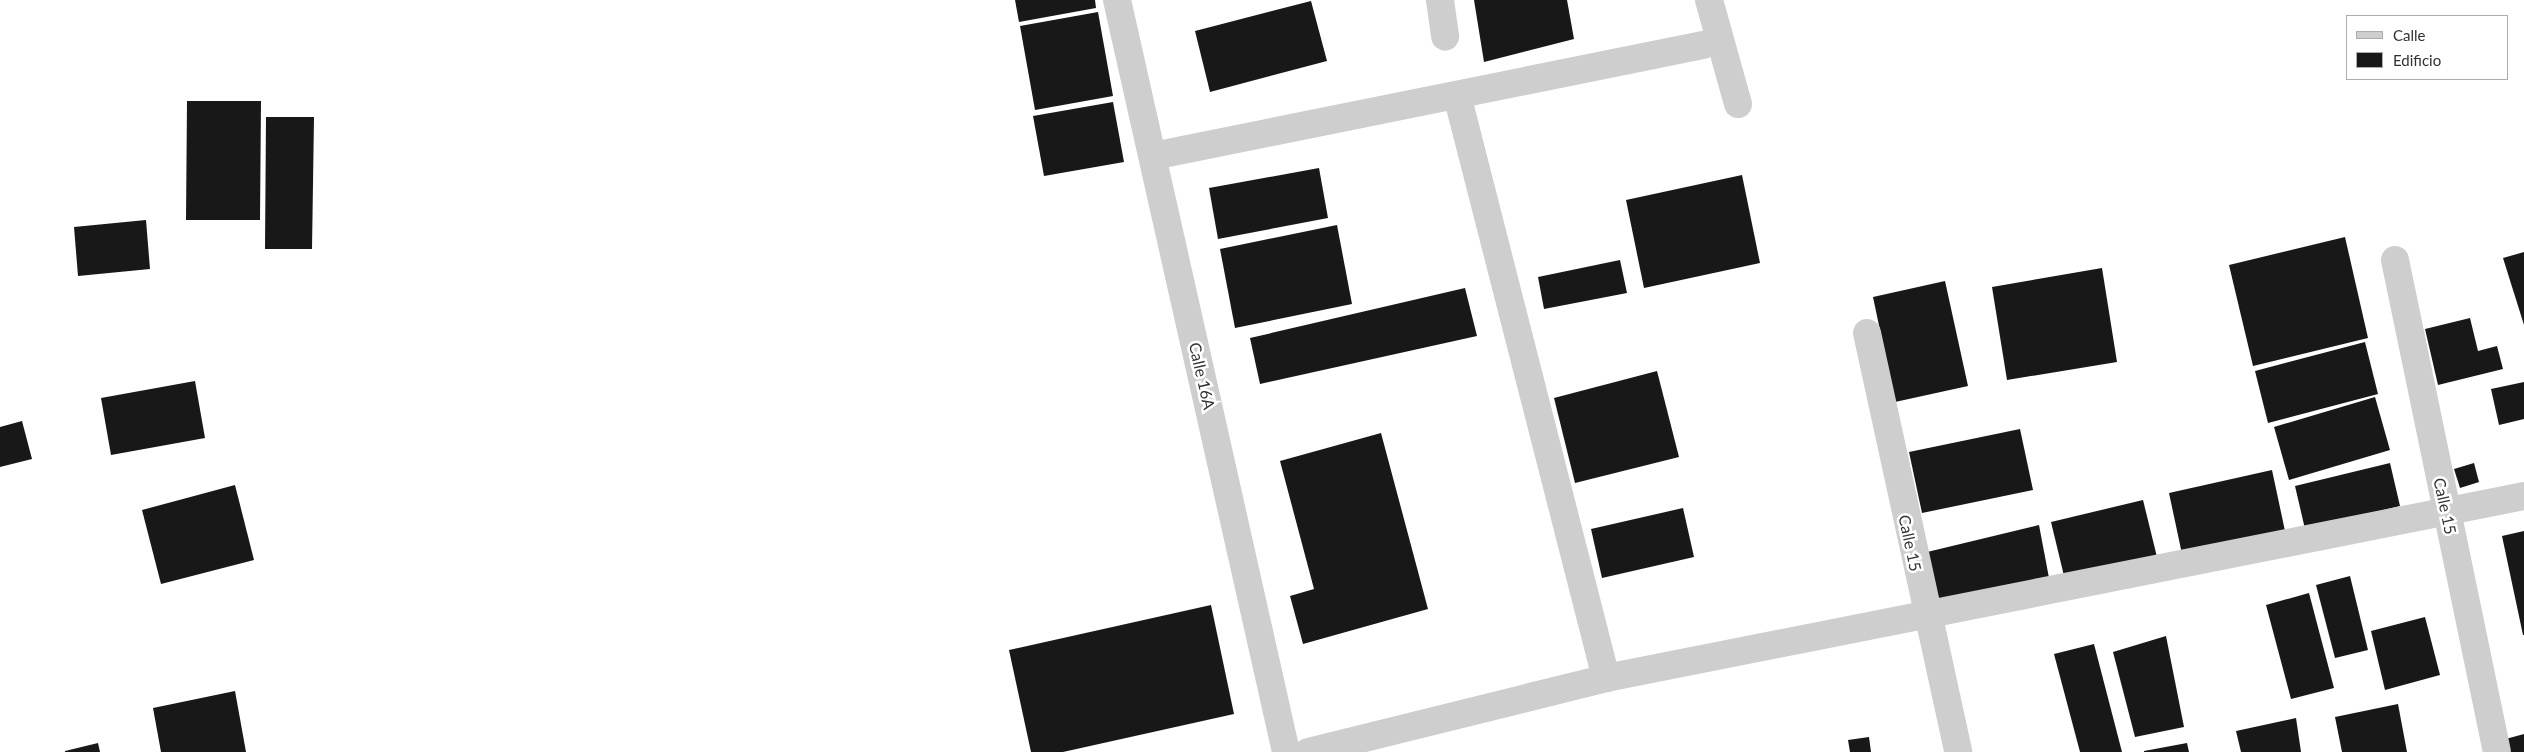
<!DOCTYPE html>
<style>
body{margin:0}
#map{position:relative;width:2524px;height:752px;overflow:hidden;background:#fff;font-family:Lato,sans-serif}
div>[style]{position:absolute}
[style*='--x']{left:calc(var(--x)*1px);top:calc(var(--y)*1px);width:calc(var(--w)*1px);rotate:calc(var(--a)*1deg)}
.building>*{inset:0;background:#181818}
.minor>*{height:28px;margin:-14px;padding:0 14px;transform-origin:14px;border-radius:14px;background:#cecece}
span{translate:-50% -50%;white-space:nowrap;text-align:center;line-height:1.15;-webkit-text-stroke:5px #fff;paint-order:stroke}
.street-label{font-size:16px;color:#313131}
.legend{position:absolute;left:2346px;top:15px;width:162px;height:65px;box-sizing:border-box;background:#fff;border:1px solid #adadad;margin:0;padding:6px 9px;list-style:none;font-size:15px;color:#313131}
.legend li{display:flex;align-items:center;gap:10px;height:25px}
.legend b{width:25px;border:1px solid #adadad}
</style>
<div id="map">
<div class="building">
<div style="clip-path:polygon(1015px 0,1095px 0,1096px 8px,1019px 22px)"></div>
<div style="clip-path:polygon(1474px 0,1567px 0,1574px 39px,1484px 62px)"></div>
<div style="clip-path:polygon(1311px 1px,1327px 61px,1210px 92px,1195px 31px)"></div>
<div style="clip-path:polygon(1098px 12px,1113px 96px,1035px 110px,1020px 26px)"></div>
<div style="clip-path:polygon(187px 101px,261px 101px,260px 220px,186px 220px)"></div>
<div style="clip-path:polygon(1113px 102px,1124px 162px,1044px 176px,1033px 116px)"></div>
<div style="clip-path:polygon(266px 117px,314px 117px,312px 249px,265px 249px)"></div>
<div style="clip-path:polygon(1319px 168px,1328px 218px,1218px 239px,1209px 188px)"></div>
<div style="clip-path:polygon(1742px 175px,1760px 263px,1644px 288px,1626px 200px)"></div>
<div style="clip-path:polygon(146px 220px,150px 269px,78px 276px,74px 227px)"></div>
<div style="clip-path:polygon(1337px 225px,1352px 304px,1235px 328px,1220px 249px)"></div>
<div style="clip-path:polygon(2345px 237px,2368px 338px,2253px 366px,2229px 265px)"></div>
<div style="clip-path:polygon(2524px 252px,2524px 325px,2503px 258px)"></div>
<div style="clip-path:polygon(1620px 260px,1627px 293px,1544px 309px,1538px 277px)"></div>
<div style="clip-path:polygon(2102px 268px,2117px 362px,2007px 380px,1992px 287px)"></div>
<div style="clip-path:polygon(1945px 281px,1968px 386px,1895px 402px,1873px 297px)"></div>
<div style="clip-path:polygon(1465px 288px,1477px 336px,1260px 384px,1250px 338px)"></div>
<div style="clip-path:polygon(2470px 318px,2478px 351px,2497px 346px,2503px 369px,2438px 385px,2425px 329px)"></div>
<div style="clip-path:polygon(2365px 342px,2378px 394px,2268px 423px,2255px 371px)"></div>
<div style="clip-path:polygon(1657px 371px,1679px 457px,1575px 483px,1554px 398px)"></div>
<div style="clip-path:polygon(195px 381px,205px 438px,111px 455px,101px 398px)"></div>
<div style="clip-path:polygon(2524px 382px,2524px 419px,2499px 425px,2491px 389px)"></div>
<div style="clip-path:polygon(2375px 397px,2390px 450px,2289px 480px,2274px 427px)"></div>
<div style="clip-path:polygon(22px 421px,32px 459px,0 467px,0 427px)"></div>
<div style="clip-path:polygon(2020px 429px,2033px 490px,1922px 513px,1909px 452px)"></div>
<div style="clip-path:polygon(1381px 433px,1428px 609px,1303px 644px,1290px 596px,1314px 589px,1280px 461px)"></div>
<div style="clip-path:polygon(2390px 463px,2400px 506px,2305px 529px,2295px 486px)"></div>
<div style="clip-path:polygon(2474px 463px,2479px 482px,2460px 488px,2454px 469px)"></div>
<div style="clip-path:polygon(2272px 470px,2285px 531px,2182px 554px,2169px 493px)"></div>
<div style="clip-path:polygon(235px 485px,254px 560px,161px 584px,142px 510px)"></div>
<div style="clip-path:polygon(2143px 500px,2157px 557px,2065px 580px,2051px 522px)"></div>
<div style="clip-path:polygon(1683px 508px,1694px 557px,1602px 578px,1591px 529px)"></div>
<div style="clip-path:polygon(2039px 525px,2049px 578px,1932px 605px,1923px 553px)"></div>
<div style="clip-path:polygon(2524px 531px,2524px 635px,2523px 635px,2502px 536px)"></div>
<div style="clip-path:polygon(2350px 576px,2368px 650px,2335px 658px,2316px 585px)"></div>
<div style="clip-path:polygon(2309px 593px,2334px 688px,2291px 699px,2266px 605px)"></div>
<div style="clip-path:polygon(1211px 605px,1234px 714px,1063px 752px,1031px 752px,1009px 650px)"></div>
<div style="clip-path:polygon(2425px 617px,2440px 675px,2385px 690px,2371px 631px)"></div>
<div style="clip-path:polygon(2166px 636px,2184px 727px,2135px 737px,2113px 652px)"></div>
<div style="clip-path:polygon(2094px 644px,2122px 752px,2080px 752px,2054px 654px)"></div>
<div style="clip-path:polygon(235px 691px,246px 752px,161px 752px,153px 708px)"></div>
<div style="clip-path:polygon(2398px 704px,2407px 752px,2342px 752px,2335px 717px)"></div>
<div style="clip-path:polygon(2296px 718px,2301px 752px,2241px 752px,2236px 731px)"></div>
<div style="clip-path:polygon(2524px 734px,2524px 752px,2505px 752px,2502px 740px)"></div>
<div style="clip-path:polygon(1869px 737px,1871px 752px,1850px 752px,1848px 740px)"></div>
<div style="clip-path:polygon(98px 743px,100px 752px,65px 752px,65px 751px)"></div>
<div style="clip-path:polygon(2187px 743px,2189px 752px,2144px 752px,2144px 751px)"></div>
</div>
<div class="minor">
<div style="--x:1117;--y:0;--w:771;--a:77.33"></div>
<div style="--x:1440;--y:0;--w:37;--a:82"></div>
<div style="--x:1709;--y:0;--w:108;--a:74.4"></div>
<div style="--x:1457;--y:95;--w:602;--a:75.66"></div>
<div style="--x:1153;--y:156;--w:561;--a:-11.41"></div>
<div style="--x:2395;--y:260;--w:502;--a:78.29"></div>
<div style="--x:1867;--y:333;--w:429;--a:77.7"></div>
<div style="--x:1308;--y:752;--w:307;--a:-13.9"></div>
<div style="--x:1606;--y:678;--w:936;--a:-11.21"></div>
</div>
<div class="street-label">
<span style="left:1202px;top:376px;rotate:77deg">Calle 16A</span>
<span style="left:2445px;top:506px;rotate:78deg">Calle 15</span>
<span style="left:1910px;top:543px;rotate:78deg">Calle 15</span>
</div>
<ul class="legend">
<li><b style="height:6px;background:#cecece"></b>Calle</li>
<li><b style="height:14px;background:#181818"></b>Edificio</li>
</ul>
</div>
